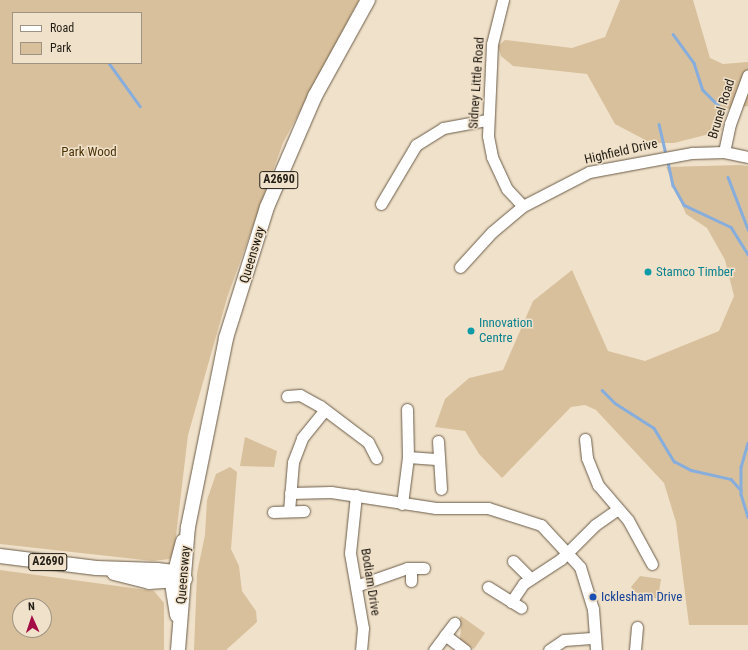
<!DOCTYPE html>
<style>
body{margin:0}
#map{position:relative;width:748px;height:650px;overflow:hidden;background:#f0e1ca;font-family:"Roboto Condensed",sans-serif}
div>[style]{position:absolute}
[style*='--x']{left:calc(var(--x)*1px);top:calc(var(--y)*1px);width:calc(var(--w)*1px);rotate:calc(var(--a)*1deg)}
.green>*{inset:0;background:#d9c09c}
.stream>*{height:2.5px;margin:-1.25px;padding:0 1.25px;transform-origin:1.25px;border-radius:1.25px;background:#86addc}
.roads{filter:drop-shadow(0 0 1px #6a5c48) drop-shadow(0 0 1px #6a5c48)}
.minor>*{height:11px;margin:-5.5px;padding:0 5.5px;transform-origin:5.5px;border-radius:5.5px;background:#fff}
.major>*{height:14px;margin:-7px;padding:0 7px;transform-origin:7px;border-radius:7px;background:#fff}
.dots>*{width:11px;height:11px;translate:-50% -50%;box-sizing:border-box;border:2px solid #f0e1ca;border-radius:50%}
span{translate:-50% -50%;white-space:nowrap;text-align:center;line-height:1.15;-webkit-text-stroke:3px #f0e1ca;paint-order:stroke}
.shield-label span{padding:1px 3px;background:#f0e1ca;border:1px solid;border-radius:3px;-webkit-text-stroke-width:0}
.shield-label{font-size:12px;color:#221d15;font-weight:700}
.street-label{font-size:13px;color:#221d15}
.park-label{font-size:13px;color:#4a3205}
.culture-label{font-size:13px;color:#0d838f}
.left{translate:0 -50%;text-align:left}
.transit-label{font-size:13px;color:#164399}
.legend{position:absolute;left:12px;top:12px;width:130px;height:52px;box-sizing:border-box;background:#f0e1ca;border:1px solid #9e9382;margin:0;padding:5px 7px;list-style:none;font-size:12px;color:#221d15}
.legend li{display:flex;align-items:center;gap:8px;height:20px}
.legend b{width:20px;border:1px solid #9e9382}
.north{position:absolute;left:12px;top:598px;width:40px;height:40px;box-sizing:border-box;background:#f0e1ca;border:1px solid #9e9382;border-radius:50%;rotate:357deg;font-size:11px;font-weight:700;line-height:16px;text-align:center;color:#221d15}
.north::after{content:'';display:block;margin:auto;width:14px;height:18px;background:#a40c45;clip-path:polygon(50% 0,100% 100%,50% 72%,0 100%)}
</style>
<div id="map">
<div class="green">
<div style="clip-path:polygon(evenodd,0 0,359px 0,283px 143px,227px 298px,188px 435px,174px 553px,170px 559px,153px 561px,0 544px,0 0,13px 13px,141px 13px,141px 63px,13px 63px,13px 13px)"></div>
<div style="clip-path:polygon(620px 0,693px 0,710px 58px,723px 64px,748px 62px,748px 106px,727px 109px,721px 131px,674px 143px,651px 143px,615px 124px,587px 74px,513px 66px,501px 56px,498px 46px,505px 40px,572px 48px,605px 37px)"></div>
<div style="clip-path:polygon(740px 165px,748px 166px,748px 625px,689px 625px,676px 522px,664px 483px,596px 410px,585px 405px,571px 407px,502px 478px,479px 454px,465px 431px,435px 427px,445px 399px,469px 378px,503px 370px,533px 301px,572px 270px,608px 351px,645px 361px,719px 331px,734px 296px,725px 260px,707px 228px,686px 214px,666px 167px)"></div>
<div style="clip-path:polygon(245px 437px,277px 451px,274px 467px,240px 466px)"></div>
<div style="clip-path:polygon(230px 467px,237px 472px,231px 549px,239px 566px,242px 591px,256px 611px,257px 622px,226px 650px,194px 650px,197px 573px,205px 535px,207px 500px,216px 474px)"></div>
<div style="clip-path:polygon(evenodd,0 570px,154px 591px,164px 603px,164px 650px,0 650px,0 570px,20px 606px,44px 606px,44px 630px,20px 630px,20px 606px)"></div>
<div style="clip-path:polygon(640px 576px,661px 579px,658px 599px,635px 592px,631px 587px)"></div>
<div style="clip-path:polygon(461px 616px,485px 633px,474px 649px,460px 640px,461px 626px,457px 623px)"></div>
</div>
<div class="stream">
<div style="--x:673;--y:34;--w:36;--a:54"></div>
<div style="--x:694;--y:63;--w:28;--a:72"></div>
<div style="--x:703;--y:90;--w:28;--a:45"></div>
<div style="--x:109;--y:63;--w:53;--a:54.2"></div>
<div style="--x:659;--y:124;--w:27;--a:77"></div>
<div style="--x:668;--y:162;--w:24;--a:78"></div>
<div style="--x:673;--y:185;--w:23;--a:61"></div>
<div style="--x:684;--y:205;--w:52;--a:25.1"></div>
<div style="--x:731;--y:227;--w:32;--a:58"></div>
<div style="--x:728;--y:177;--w:56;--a:69"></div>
<div style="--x:602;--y:390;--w:18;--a:45"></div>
<div style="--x:615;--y:403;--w:46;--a:32.7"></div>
<div style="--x:654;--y:428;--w:39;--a:59"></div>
<div style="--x:674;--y:461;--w:19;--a:28"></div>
<div style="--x:691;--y:470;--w:41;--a:12.7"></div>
<div style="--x:731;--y:479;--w:15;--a:48"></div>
<div style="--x:748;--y:443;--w:25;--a:106"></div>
<div style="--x:741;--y:467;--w:27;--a:90"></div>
<div style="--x:741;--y:494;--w:24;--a:73"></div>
</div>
<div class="roads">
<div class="minor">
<div style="--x:503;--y:0;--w:45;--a:104"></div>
<div style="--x:492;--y:44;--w:92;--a:92.5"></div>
<div style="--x:488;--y:136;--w:21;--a:79"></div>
<div style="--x:492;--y:157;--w:35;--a:65"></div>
<div style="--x:507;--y:189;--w:23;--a:47"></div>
<div style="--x:724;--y:152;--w:29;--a:-78"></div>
<div style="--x:730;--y:124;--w:52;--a:-69.8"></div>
<div style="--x:381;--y:204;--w:69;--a:-59.3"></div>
<div style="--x:416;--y:145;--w:32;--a:-32"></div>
<div style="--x:443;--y:128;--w:45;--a:-10.3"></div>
<div style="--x:460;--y:267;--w:47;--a:-47.6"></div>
<div style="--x:492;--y:232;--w:40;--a:-40"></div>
<div style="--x:523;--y:206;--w:74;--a:-27.3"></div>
<div style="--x:589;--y:172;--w:105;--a:-10.5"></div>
<div style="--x:692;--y:153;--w:32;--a:-2"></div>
<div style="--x:724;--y:152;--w:25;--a:12"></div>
<div style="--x:287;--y:396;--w:13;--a:-4"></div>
<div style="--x:300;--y:395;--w:23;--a:29"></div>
<div style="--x:320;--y:406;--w:60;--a:36.9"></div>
<div style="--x:368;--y:442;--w:18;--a:63"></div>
<div style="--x:585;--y:439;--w:19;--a:84"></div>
<div style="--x:587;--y:458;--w:29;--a:68"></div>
<div style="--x:598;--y:485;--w:46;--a:49.4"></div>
<div style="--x:628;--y:520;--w:50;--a:61.4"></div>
<div style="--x:438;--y:441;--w:48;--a:86.4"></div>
<div style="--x:408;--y:457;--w:31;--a:4"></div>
<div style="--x:290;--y:493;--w:41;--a:-1.4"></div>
<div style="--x:331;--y:492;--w:106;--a:8.7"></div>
<div style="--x:436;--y:508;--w:52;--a:0"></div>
<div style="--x:488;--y:508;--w:56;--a:17.8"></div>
<div style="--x:541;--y:525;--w:57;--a:47.1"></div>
<div style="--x:580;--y:567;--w:44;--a:72.8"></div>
<div style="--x:593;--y:609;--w:41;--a:85.8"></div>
<div style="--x:356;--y:495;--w:58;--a:95.9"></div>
<div style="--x:350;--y:553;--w:76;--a:80.2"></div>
<div style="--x:363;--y:628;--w:22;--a:95"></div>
<div style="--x:402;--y:504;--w:47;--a:-82.7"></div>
<div style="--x:408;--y:457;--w:48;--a:-91.2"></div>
<div style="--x:289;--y:511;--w:49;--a:-85.3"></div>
<div style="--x:293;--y:462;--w:26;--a:-69"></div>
<div style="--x:302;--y:438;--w:36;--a:-51"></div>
<div style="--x:273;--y:512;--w:31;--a:-2"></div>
<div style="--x:513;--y:561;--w:25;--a:45"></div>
<div style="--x:411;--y:568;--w:13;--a:90"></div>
<div style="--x:356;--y:586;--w:54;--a:-19.4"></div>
<div style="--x:407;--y:568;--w:17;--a:0"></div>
<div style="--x:488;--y:587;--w:39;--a:32"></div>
<div style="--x:511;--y:602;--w:22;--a:-56"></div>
<div style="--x:523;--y:584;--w:45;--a:-33.3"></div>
<div style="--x:561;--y:559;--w:48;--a:-45"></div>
<div style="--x:595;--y:525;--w:28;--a:-35"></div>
<div style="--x:445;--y:635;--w:25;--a:37"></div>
<div style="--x:434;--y:650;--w:34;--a:-53"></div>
<div style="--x:549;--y:650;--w:18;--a:-34"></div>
<div style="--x:564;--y:640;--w:31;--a:-4"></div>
<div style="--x:635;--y:650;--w:23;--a:-85"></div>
</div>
<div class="major">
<div style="--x:0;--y:556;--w:97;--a:7.1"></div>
<div style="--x:96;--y:568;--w:61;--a:1.9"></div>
<div style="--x:157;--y:570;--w:17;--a:7"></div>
<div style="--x:174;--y:572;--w:13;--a:32"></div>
<div style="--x:114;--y:573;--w:36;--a:14"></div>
<div style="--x:149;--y:582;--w:32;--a:-4"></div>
<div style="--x:177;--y:615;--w:32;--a:-99"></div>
<div style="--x:172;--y:583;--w:43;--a:-75.3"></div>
<div style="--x:178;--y:650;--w:123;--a:-85.4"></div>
<div style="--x:188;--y:527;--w:193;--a:-78.6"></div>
<div style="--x:226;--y:338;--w:137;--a:-72.6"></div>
<div style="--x:267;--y:207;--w:121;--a:-66.6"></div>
<div style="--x:315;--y:96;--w:110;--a:-61.1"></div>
</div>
</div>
<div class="dots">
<div style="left:648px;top:272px;background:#0f9aa8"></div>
<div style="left:471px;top:331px;background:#0f9aa8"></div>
<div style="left:593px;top:597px;background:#1a4fb4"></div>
</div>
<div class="shield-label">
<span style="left:279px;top:180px">A2690</span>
<span style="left:48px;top:562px">A2690</span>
</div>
<div class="street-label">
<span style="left:477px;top:83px;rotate:-86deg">Sidney Little Road</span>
<span style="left:722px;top:109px;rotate:-73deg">Brunel Road</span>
<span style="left:621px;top:152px;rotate:-13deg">Highfield Drive</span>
<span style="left:253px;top:255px;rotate:-73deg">Queensway</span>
<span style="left:184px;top:575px;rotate:-85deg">Queensway</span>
<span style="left:370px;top:582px;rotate:81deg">Bodiam Drive</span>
</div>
<div class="park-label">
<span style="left:89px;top:152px">Park Wood</span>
</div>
<div class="culture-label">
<span class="left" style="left:656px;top:272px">Stamco Timber</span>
<span class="left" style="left:479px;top:331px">Innovation<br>Centre</span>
</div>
<div class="transit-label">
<span class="left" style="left:601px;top:597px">Icklesham Drive</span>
</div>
<ul class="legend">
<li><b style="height:5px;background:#fff"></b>Road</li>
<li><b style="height:11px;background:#d9c09c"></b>Park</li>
</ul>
<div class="north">N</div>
</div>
